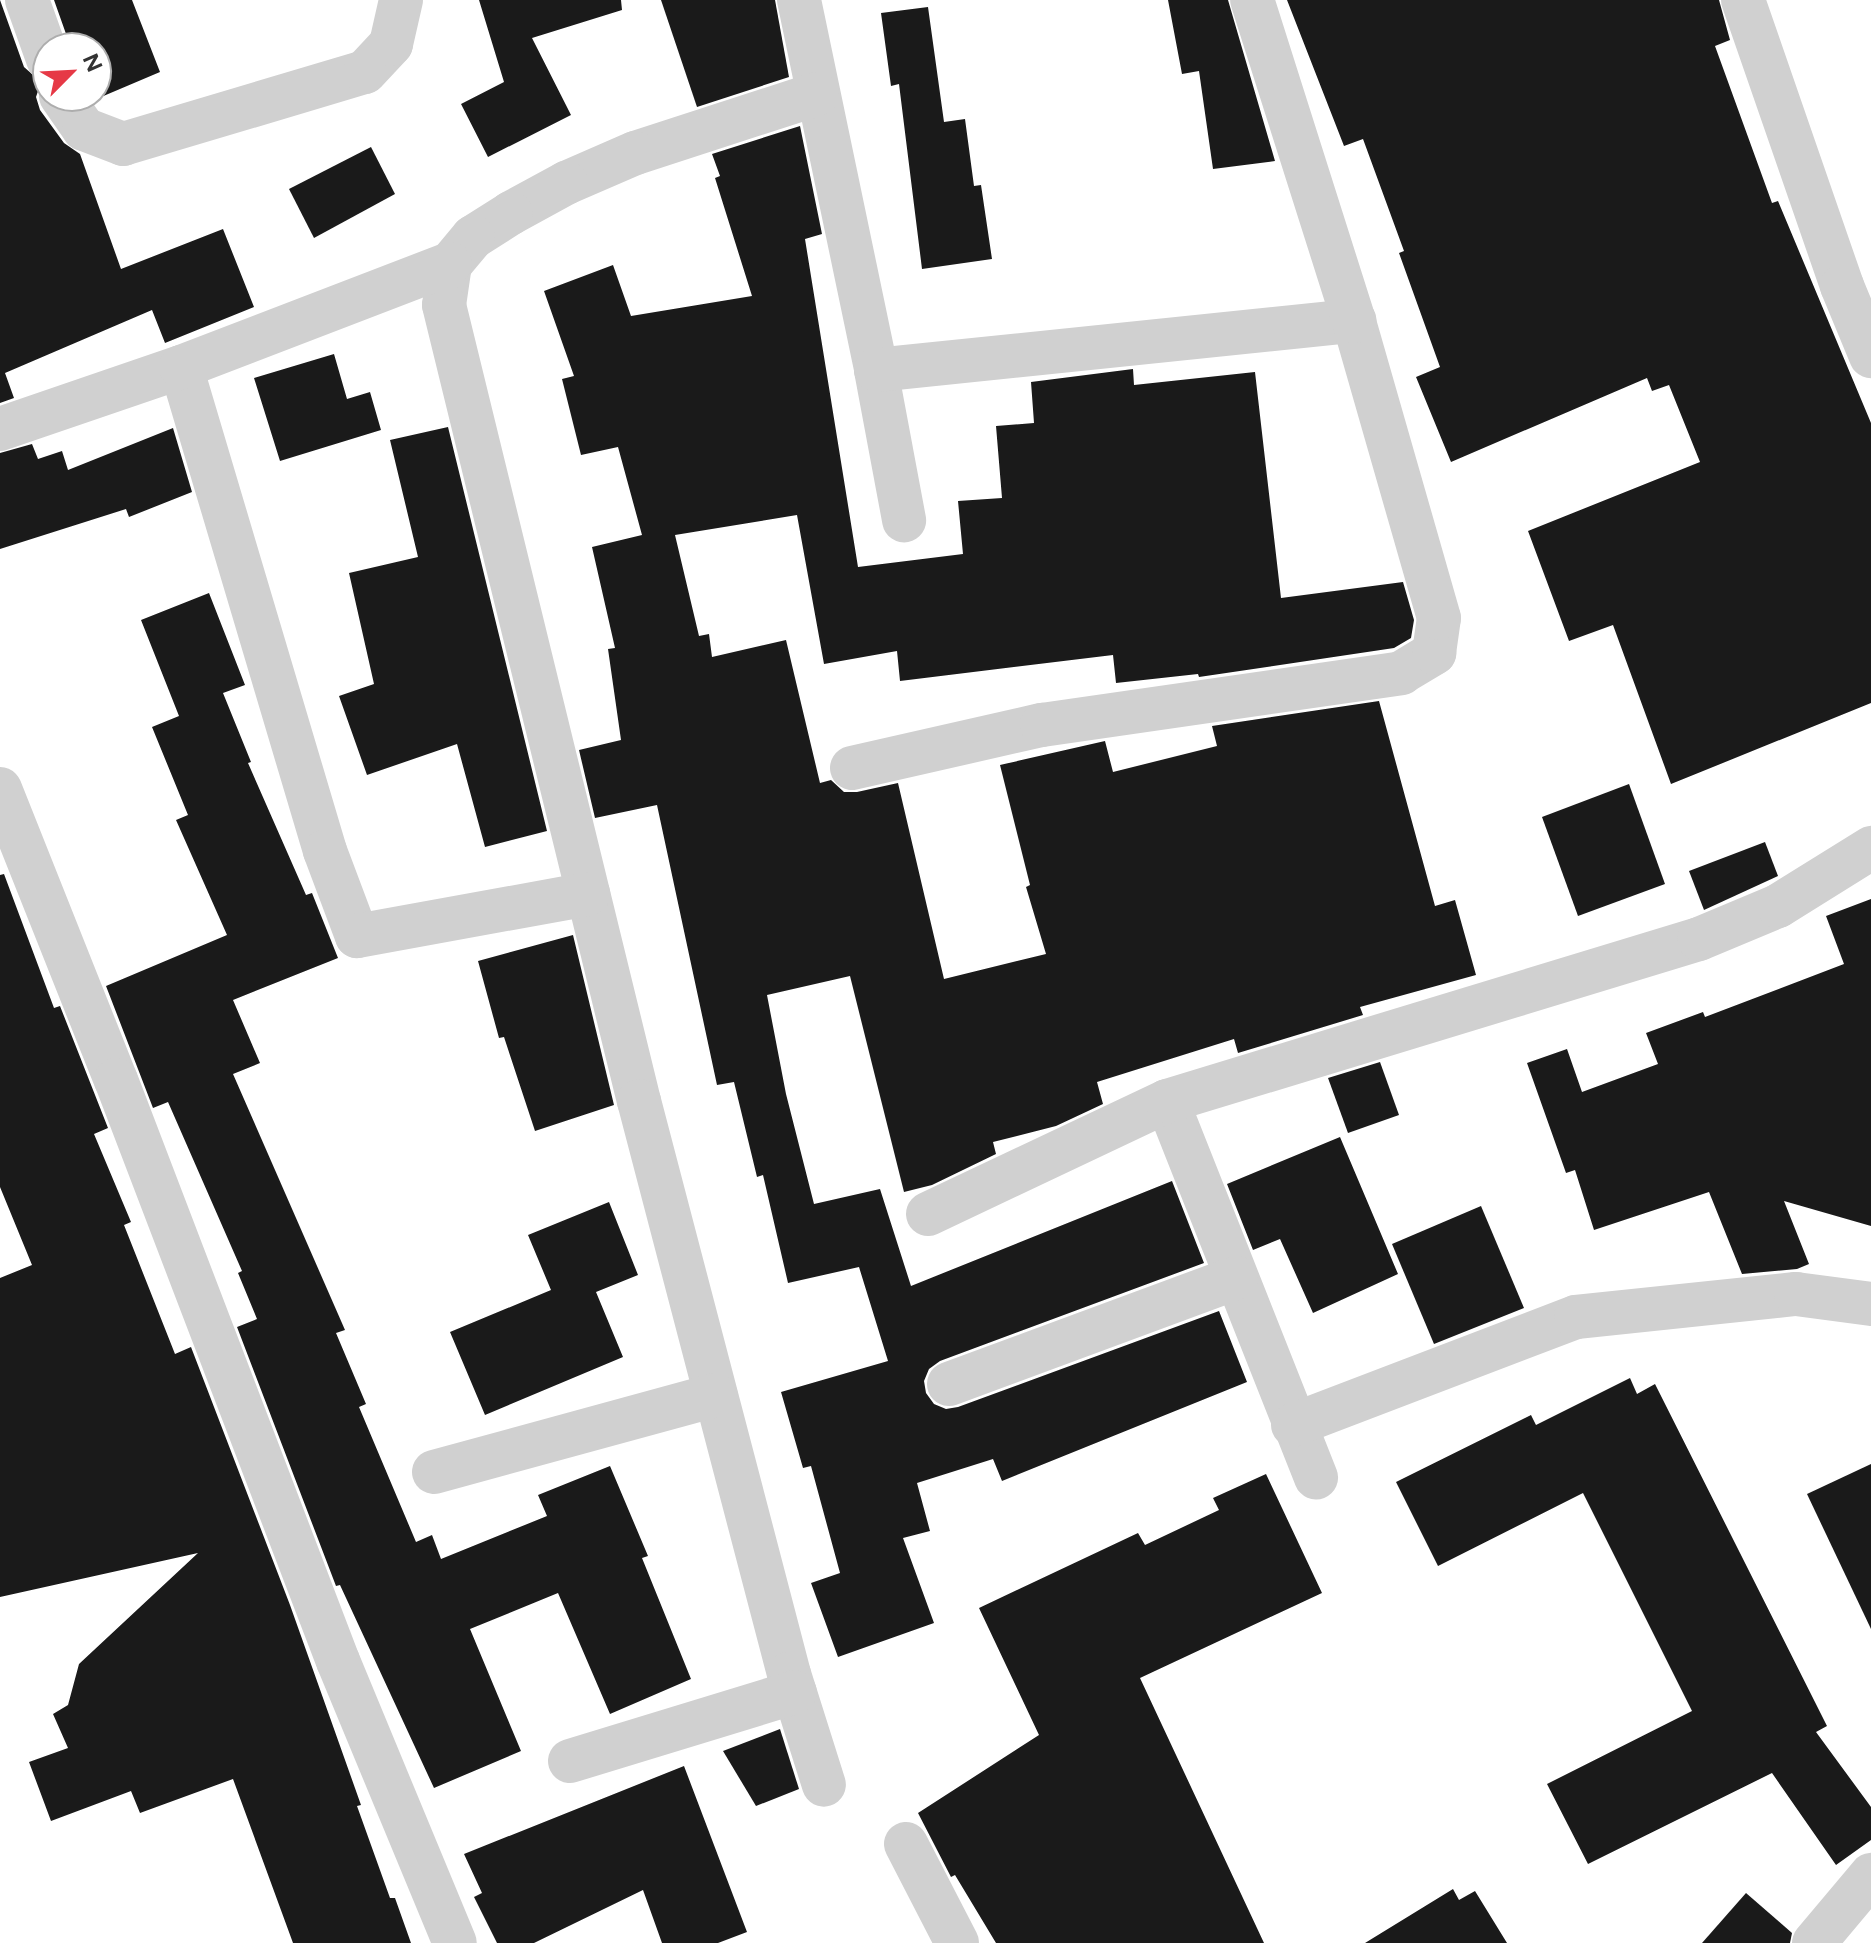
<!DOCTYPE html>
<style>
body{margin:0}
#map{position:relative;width:1871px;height:1943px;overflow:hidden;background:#fff;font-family:Figtree,sans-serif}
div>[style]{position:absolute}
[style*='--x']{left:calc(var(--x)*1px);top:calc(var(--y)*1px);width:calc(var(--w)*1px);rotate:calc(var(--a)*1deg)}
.building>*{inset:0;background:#1a1a1a}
.street>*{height:44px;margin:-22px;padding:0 22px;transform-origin:22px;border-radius:22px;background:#d0d0d0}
span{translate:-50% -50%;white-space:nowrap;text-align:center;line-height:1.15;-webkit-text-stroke:8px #fff;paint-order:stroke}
.north{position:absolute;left:32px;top:32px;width:80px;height:80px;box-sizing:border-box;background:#fff;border:2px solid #adadad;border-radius:50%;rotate:66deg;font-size:22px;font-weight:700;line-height:32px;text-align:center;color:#333}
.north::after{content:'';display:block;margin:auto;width:28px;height:36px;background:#e63946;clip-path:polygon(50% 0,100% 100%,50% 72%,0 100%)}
</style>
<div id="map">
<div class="building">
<div style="clip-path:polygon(0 0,24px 67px,41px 82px,36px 97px,40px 110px,64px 143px,80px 154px,121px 269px,223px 229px,254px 307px,165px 343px,152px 310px,5px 373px,14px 398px,0 403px)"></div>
<div style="clip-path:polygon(54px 0,132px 0,160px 72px,94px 100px,96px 48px,71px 48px)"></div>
<div style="clip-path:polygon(479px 0,621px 0,622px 10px,532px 38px,571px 115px,488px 157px,461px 104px,504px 82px)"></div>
<div style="clip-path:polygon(661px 0,775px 0,789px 77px,697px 107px)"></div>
<div style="clip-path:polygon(1168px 0,1228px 0,1275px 161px,1213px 169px,1199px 71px,1182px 74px)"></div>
<div style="clip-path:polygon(1287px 0,1719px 0,1730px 40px,1715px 46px,1772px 203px,1778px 201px,1871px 423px,1871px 703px,1671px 784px,1613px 625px,1569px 641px,1528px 531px,1700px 462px,1669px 385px,1652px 391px,1647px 378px,1451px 462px,1416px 377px,1440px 367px,1399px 253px,1404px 251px,1363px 139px,1344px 146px)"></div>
<div style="clip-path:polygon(928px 7px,944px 122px,965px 119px,974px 186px,981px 185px,992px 259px,922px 269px,899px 84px,891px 86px,881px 13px)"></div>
<div style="clip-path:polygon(800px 126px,822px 234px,805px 239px,858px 567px,963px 554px,958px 501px,1002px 498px,996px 426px,1034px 423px,1031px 382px,1133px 369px,1134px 385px,1255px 372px,1281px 598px,1403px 582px,1414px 620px,1411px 638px,1394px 648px,1199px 677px,1198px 674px,1116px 683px,1113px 655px,900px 681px,897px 651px,824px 664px,797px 515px,675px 535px,699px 636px,709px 634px,712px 657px,786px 640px,820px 783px,831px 780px,844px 792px,857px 792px,898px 783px,944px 979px,1046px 954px,1026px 887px,1030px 885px,1000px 765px,1105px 741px,1113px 772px,1217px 746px,1212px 726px,1379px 701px,1435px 906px,1455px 900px,1476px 975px,1360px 1007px,1363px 1015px,1238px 1053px,1234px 1039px,1097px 1082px,1103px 1104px,1056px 1126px,993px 1142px,996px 1154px,932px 1185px,904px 1192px,850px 976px,767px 995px,786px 1094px,814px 1204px,880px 1189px,911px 1286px,1172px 1181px,1204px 1263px,940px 1361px,929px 1369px,924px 1381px,926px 1393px,934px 1404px,946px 1409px,958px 1407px,1219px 1311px,1247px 1382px,1002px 1481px,993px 1459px,917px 1483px,930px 1531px,903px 1538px,934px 1623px,838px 1657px,811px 1583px,840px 1573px,811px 1466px,803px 1468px,781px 1392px,888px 1361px,859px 1267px,788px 1283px,763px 1175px,757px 1177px,734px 1082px,717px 1085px,657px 805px,595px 818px,579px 750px,621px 740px,608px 649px,615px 648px,592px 547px,642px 535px,618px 447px,581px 455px,562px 379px,574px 376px,544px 291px,613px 265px,631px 316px,752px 296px,715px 178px,720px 176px,712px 154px)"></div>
<div style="clip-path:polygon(371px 147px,395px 194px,314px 238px,289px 189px)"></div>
<div style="clip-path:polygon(334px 354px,347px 399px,370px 392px,381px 430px,280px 461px,254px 378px)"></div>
<div style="clip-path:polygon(448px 427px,547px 831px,485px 847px,457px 744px,367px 775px,339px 696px,374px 684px,349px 573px,418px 557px,390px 440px)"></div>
<div style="clip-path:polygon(173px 428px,192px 492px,129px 517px,126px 509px,0 549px,0 453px,32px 444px,38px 459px,62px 451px,68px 470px)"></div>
<div style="clip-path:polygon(209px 593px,245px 685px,223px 693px,251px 762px,248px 763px,306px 895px,312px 893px,338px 958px,233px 1000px,260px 1063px,233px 1074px,345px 1330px,336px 1333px,366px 1404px,359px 1407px,416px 1542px,432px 1535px,441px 1559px,547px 1516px,538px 1495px,610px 1466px,648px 1556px,642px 1558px,691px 1679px,610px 1714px,558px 1593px,470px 1629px,521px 1751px,434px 1788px,340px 1585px,336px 1586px,237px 1327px,257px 1319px,238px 1273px,242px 1271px,168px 1102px,153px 1108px,106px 986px,227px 935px,176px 820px,188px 815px,152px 727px,179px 716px,141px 620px)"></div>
<div style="clip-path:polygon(1629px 784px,1665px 884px,1578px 916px,1542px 817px)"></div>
<div style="clip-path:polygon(1765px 842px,1778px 876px,1704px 910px,1689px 871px)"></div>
<div style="clip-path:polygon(4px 874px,54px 1008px,60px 1006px,108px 1128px,94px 1134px,131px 1222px,124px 1225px,175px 1354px,191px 1347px,290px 1605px,361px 1805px,357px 1806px,390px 1898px,395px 1898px,411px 1943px,293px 1943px,233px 1779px,140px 1813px,131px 1791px,51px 1821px,29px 1762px,68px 1748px,53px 1714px,68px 1705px,79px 1664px,198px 1553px,0 1597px,0 1278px,32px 1265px,0 1187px,0 875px)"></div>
<div style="clip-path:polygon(1871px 899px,1871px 1226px,1784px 1201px,1809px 1264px,1797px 1269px,1742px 1274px,1709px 1192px,1594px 1230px,1575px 1170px,1566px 1173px,1527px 1063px,1567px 1049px,1582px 1092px,1658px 1064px,1646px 1033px,1703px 1012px,1705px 1017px,1844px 964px,1826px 916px)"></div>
<div style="clip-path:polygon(573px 935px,614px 1105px,535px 1131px,504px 1037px,499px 1038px,478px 961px)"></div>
<div style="clip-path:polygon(1380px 1062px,1399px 1115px,1348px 1133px,1328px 1078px)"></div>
<div style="clip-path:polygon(1340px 1137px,1398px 1274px,1313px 1313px,1280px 1239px,1253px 1250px,1227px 1184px)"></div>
<div style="clip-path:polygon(609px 1202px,638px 1275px,596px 1292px,623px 1357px,485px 1415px,450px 1332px,551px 1290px,528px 1235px)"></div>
<div style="clip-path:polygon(1481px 1206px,1524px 1308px,1434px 1344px,1392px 1244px)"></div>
<div style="clip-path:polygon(1630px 1378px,1637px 1394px,1655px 1384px,1827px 1726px,1816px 1732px,1871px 1807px,1871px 1840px,1836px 1865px,1772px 1773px,1588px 1864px,1547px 1784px,1692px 1711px,1583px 1493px,1438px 1566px,1396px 1482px,1531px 1415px,1536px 1425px)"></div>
<div style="clip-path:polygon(1871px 1464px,1871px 1629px,1807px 1494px)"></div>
<div style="clip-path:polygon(1266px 1474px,1322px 1593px,1140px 1678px,1264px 1943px,996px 1943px,955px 1875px,951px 1877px,918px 1813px,1039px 1735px,979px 1608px,1138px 1533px,1145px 1545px,1219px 1510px,1213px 1498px)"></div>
<div style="clip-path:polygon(780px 1729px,799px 1789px,756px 1806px,723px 1751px)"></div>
<div style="clip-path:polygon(684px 1766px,747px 1932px,718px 1943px,662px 1943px,643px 1890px,534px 1943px,497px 1943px,474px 1897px,482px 1893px,464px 1854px)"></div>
<div style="clip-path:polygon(1453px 1889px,1459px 1900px,1475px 1891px,1507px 1943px,1365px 1943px)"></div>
<div style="clip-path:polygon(1746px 1893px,1792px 1933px,1790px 1943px,1702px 1943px)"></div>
</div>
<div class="street">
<div style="--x:27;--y:0;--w:63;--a:70.4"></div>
<div style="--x:799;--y:0;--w:378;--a:78.2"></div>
<div style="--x:876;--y:370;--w:153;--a:79.4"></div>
<div style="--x:1743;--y:0;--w:303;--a:70.9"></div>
<div style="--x:1842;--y:286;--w:76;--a:67.5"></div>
<div style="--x:817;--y:94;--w:191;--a:162"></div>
<div style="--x:635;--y:153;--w:75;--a:156.5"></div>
<div style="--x:566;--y:183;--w:63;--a:151.4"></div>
<div style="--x:511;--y:213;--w:45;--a:147.7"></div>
<div style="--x:473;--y:237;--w:35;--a:130"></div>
<div style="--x:450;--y:264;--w:41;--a:98.3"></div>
<div style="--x:444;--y:305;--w:820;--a:76.24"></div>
<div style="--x:639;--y:1101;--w:592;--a:75.33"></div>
<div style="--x:789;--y:1674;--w:116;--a:72.5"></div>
<div style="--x:61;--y:96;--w:40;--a:55.1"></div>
<div style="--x:84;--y:129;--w:42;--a:21"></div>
<div style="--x:123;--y:144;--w:252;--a:-16.6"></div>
<div style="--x:365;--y:72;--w:38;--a:-47"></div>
<div style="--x:391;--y:44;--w:45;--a:-77.2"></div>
<div style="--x:181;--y:367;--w:505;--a:73.43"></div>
<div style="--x:325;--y:851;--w:91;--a:69.4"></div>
<div style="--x:357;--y:936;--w:235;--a:-10.3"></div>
<div style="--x:876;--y:370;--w:481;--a:-5.9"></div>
<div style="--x:0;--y:429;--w:191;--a:-18.9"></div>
<div style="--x:181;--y:367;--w:288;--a:-21"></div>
<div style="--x:852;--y:768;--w:195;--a:-12.8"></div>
<div style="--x:1042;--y:725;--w:363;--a:-8.2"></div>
<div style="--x:1401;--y:673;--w:39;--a:-31"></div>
<div style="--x:1434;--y:653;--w:35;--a:-82"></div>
<div style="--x:1439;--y:618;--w:309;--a:-106"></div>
<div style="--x:1354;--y:321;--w:337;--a:-107.6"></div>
<div style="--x:0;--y:789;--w:313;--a:68.3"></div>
<div style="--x:116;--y:1080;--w:622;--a:69.09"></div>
<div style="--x:338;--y:1661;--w:305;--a:67.5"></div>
<div style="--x:1167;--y:1101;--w:405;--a:68.4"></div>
<div style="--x:928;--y:1214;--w:264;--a:-25.3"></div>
<div style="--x:1167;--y:1101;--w:556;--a:-16.94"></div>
<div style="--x:1699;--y:939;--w:86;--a:-22.7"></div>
<div style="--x:1778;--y:906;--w:110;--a:-31.9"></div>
<div style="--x:949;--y:1384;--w:306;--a:-20.3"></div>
<div style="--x:1293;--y:1425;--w:303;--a:-20.9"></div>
<div style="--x:1576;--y:1317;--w:221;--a:-6"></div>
<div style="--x:1796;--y:1294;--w:76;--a:7.6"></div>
<div style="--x:434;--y:1472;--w:292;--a:-15.3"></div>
<div style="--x:570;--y:1761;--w:235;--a:-17"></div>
<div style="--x:906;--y:1844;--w:111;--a:62.7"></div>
<div style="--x:1814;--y:1943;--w:89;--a:-50"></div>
</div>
<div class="north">N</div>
</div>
